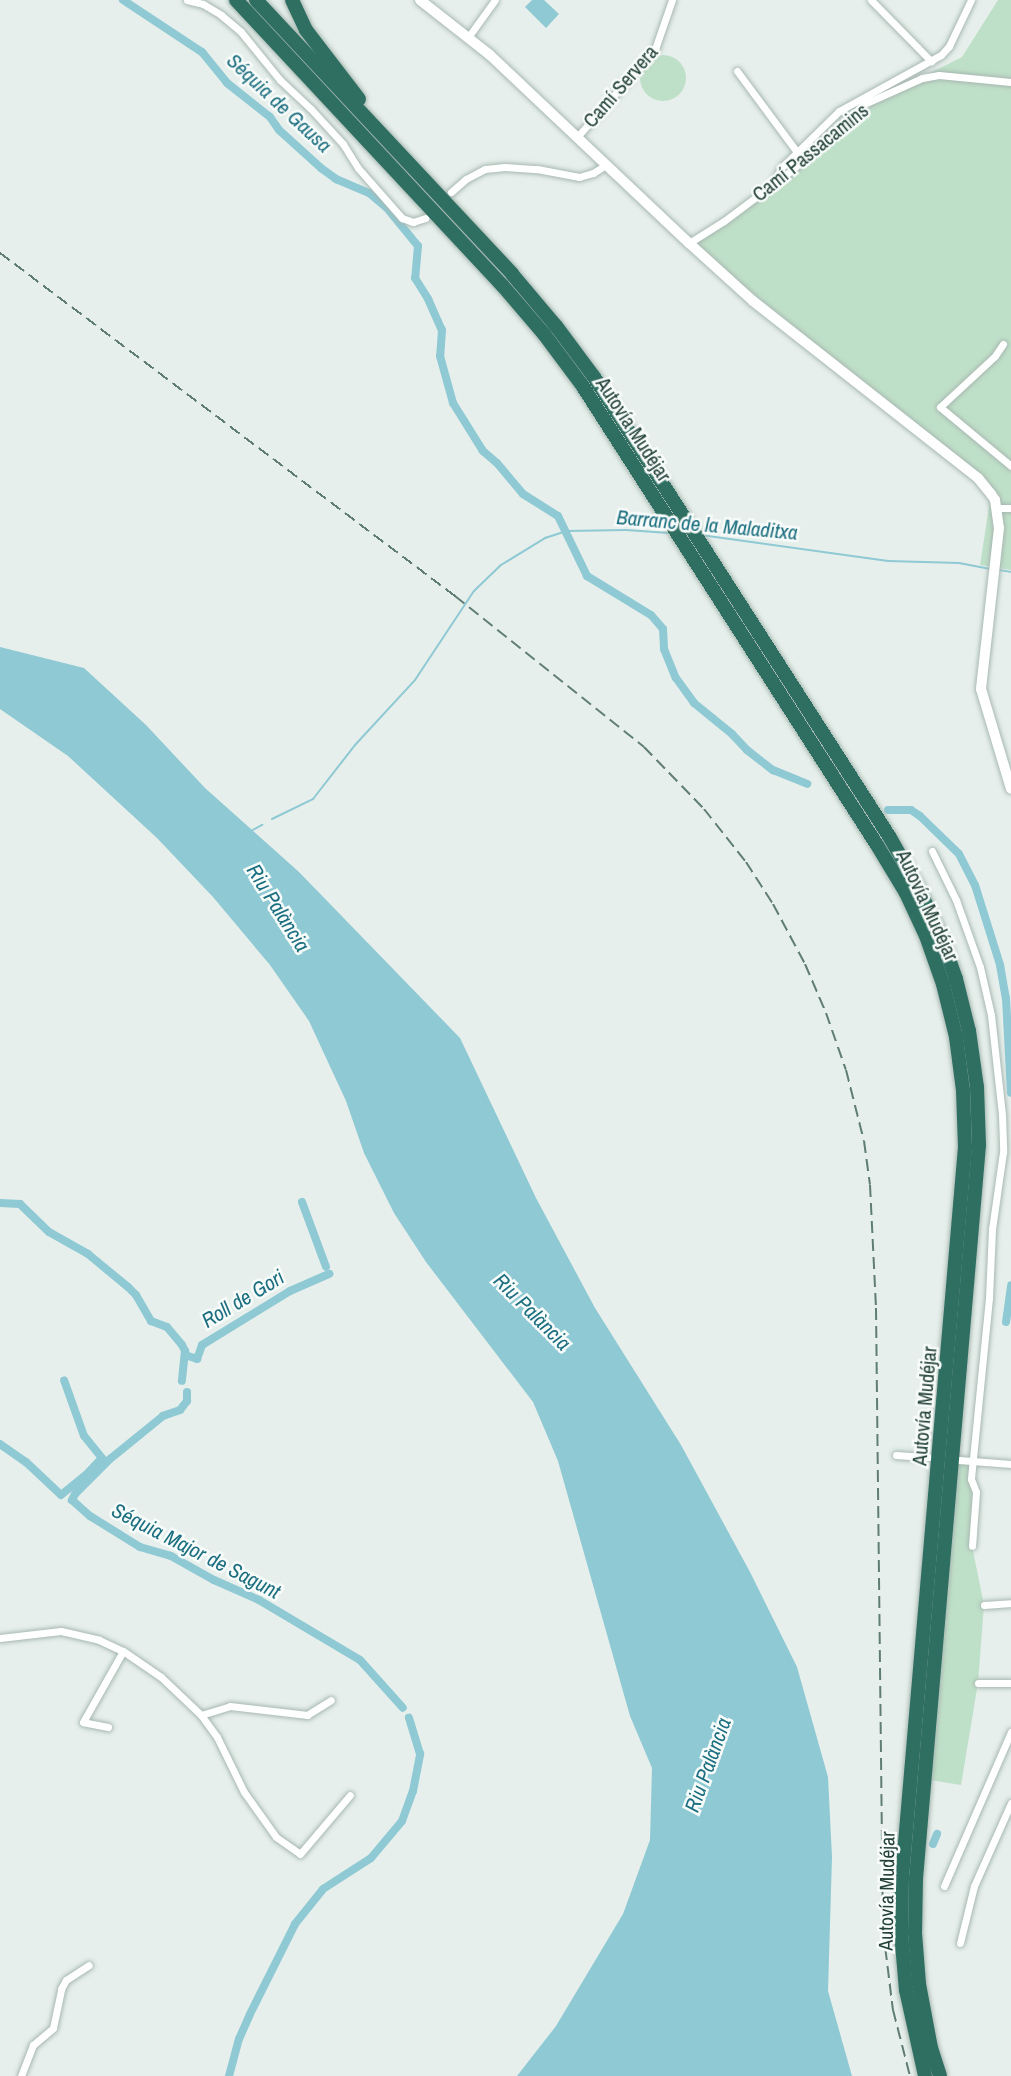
<!DOCTYPE html>
<meta charset="utf-8">
<style>
body{margin:0}
#map{position:relative;width:1011px;height:2076px;overflow:hidden;background:#e6efeb;font-family:"Archivo Narrow",sans-serif}
div>[style]{position:absolute}
[style*='--x']{left:calc(var(--x)*1px);top:calc(var(--y)*1px);width:calc(var(--w)*1px);rotate:calc(var(--a)*1deg)}
.green>*{inset:0;background:#bfe0c8}
.round{border-radius:50%}
.water>*{inset:0;background:#8ec9d4}
.stream>*{height:2px;margin:-1px;padding:0 1px;transform-origin:1px;border-radius:1px;background:#8ec9d4}
.canal>*{height:8px;margin:-4px;padding:0 4px;transform-origin:4px;border-radius:4px;background:#8ec9d4}
.roads{filter:drop-shadow(0 0 2px #a8b8b2) drop-shadow(0 0 2px #a8b8b2)}
.street>*{height:7px;margin:-3.5px;padding:0 3.5px;transform-origin:3.5px;border-radius:3.5px;background:#fff}
.secondary>*{height:10px;margin:-5px;padding:0 5px;transform-origin:5px;border-radius:5px;background:#fff}
.highway>*{height:14px;margin:-7px;padding:0 7px;transform-origin:7px;border-radius:7px;background:#2f6f62}
.rail>*{height:2px;margin-top:-1px;transform-origin:0;background:repeating-linear-gradient(90deg,#5f7d75 0 12px,transparent 0 18px)}
span{translate:-50% -50%;white-space:nowrap;text-align:center;line-height:1.15;-webkit-text-stroke:5px #f7fbf9;paint-order:stroke}
.street-label{font-size:20px;color:#24423a}
.water-label{font-size:21px;color:#1c6f80;font-style:italic}
</style>
<div id="map">
<div class="green">
<div style="clip-path:polygon(998px 0,1011px 0,1011px 570px,980px 565px,991px 494px,689px 243px,810px 153px,843px 122px,883px 97px,962px 57px)"></div>
<div class="round" style="left:640px;top:55px;width:46px;height:46px"></div>
<div style="clip-path:polygon(959px 1460px,972px 1461px,971px 1479px,976px 1492px,972px 1546px,984px 1605px,978px 1683px,961px 1785px,930px 1780px)"></div>
</div>
<div class="water">
<div style="clip-path:polygon(532px 0,544px 0,559px 14px,546px 28px,525px 7px)"></div>
<div style="clip-path:polygon(0 647px,84px 668px,146px 725px,205px 788px,299px 872px,460px 1038px,536px 1198px,595px 1308px,681px 1445px,750px 1572px,797px 1667px,828px 1777px,832px 1857px,828px 1991px,852px 2076px,517px 2076px,556px 2026px,623px 1914px,650px 1840px,652px 1768px,630px 1716px,558px 1461px,533px 1402px,426px 1262px,394px 1213px,364px 1153px,346px 1101px,309px 1021px,270px 965px,213px 897px,157px 838px,68px 756px,0 709px)"></div>
</div>
<div class="stream">
<div style="--x:701;--y:535;--w:189;--a:7.9"></div>
<div style="--x:888;--y:561;--w:71;--a:1.6"></div>
<div style="--x:959;--y:563;--w:32;--a:11"></div>
<div style="--x:999;--y:570;--w:12;--a:9"></div>
<div style="--x:272;--y:819;--w:46;--a:-26"></div>
<div style="--x:313;--y:799;--w:68;--a:-52.1"></div>
<div style="--x:355;--y:745;--w:88;--a:-47.3"></div>
<div style="--x:415;--y:680;--w:107;--a:-56.5"></div>
<div style="--x:474;--y:591;--w:37;--a:-44"></div>
<div style="--x:501;--y:565;--w:52;--a:-31.5"></div>
<div style="--x:545;--y:538;--w:22;--a:-18"></div>
<div style="--x:566;--y:531;--w:60;--a:-1"></div>
<div style="--x:626;--y:530;--w:43;--a:4"></div>
<div style="--x:251;--y:831;--w:13;--a:-29"></div>
</div>
<div class="canal">
<div style="--x:123;--y:0;--w:95;--a:33.4"></div>
<div style="--x:202;--y:52;--w:40;--a:51"></div>
<div style="--x:227;--y:83;--w:55;--a:38.3"></div>
<div style="--x:270;--y:117;--w:16;--a:55"></div>
<div style="--x:279;--y:130;--w:57;--a:42.1"></div>
<div style="--x:321;--y:168;--w:19;--a:36"></div>
<div style="--x:336;--y:179;--w:36;--a:23"></div>
<div style="--x:369;--y:193;--w:23;--a:40"></div>
<div style="--x:387;--y:208;--w:49;--a:50.8"></div>
<div style="--x:418;--y:246;--w:32;--a:95"></div>
<div style="--x:415;--y:278;--w:25;--a:58"></div>
<div style="--x:428;--y:299;--w:34;--a:66"></div>
<div style="--x:442;--y:330;--w:26;--a:94"></div>
<div style="--x:440;--y:356;--w:49;--a:74.5"></div>
<div style="--x:453;--y:403;--w:57;--a:58"></div>
<div style="--x:483;--y:451;--w:18;--a:41"></div>
<div style="--x:497;--y:463;--w:40;--a:50"></div>
<div style="--x:523;--y:494;--w:41;--a:32.2"></div>
<div style="--x:558;--y:516;--w:67;--a:64.2"></div>
<div style="--x:587;--y:576;--w:75;--a:31.4"></div>
<div style="--x:651;--y:615;--w:18;--a:49"></div>
<div style="--x:663;--y:629;--w:20;--a:87"></div>
<div style="--x:664;--y:649;--w:31;--a:68"></div>
<div style="--x:676;--y:678;--w:31;--a:54"></div>
<div style="--x:694;--y:703;--w:49;--a:39.2"></div>
<div style="--x:732;--y:734;--w:22;--a:47"></div>
<div style="--x:747;--y:750;--w:33;--a:38"></div>
<div style="--x:773;--y:770;--w:37;--a:22"></div>
<div style="--x:888;--y:810;--w:23;--a:0"></div>
<div style="--x:911;--y:810;--w:11;--a:34"></div>
<div style="--x:920;--y:816;--w:54;--a:44.3"></div>
<div style="--x:959;--y:854;--w:35;--a:63"></div>
<div style="--x:975;--y:885;--w:84;--a:72.6"></div>
<div style="--x:1000;--y:965;--w:34;--a:80"></div>
<div style="--x:1006;--y:998;--w:95;--a:87"></div>
<div style="--x:302;--y:1202;--w:69;--a:69.7"></div>
<div style="--x:0;--y:1203;--w:20;--a:3"></div>
<div style="--x:20;--y:1204;--w:40;--a:44"></div>
<div style="--x:49;--y:1232;--w:45;--a:29.4"></div>
<div style="--x:88;--y:1254;--w:52;--a:39.5"></div>
<div style="--x:128;--y:1287;--w:11;--a:45"></div>
<div style="--x:136;--y:1295;--w:30;--a:60"></div>
<div style="--x:151;--y:1321;--w:17;--a:21"></div>
<div style="--x:167;--y:1327;--w:23;--a:50"></div>
<div style="--x:182;--y:1345;--w:7;--a:63"></div>
<div style="--x:185;--y:1351;--w:30;--a:96"></div>
<div style="--x:1006;--y:1322;--w:37;--a:-82"></div>
<div style="--x:185;--y:1355;--w:13;--a:18"></div>
<div style="--x:197;--y:1359;--w:15;--a:-70"></div>
<div style="--x:202;--y:1345;--w:103;--a:-31.5"></div>
<div style="--x:290;--y:1291;--w:43;--a:-23.6"></div>
<div style="--x:187;--y:1392;--w:9;--a:90"></div>
<div style="--x:187;--y:1401;--w:11;--a:128"></div>
<div style="--x:180;--y:1410;--w:18;--a:161"></div>
<div style="--x:163;--y:1416;--w:68;--a:140.9"></div>
<div style="--x:110;--y:1459;--w:49;--a:135"></div>
<div style="--x:75;--y:1494;--w:7;--a:117"></div>
<div style="--x:72;--y:1500;--w:24;--a:42"></div>
<div style="--x:90;--y:1516;--w:59;--a:31.8"></div>
<div style="--x:140;--y:1547;--w:32;--a:16"></div>
<div style="--x:171;--y:1556;--w:49;--a:29.2"></div>
<div style="--x:214;--y:1580;--w:49;--a:24"></div>
<div style="--x:259;--y:1600;--w:117;--a:30.7"></div>
<div style="--x:360;--y:1660;--w:64;--a:48.1"></div>
<div style="--x:0;--y:1444;--w:32;--a:35"></div>
<div style="--x:26;--y:1462;--w:48;--a:43.3"></div>
<div style="--x:61;--y:1495;--w:32;--a:-39"></div>
<div style="--x:86;--y:1475;--w:23;--a:-47"></div>
<div style="--x:102;--y:1458;--w:28;--a:-129"></div>
<div style="--x:84;--y:1436;--w:59;--a:-109.7"></div>
<div style="--x:933;--y:1844;--w:11;--a:-68"></div>
<div style="--x:229;--y:2076;--w:38;--a:-75"></div>
<div style="--x:239;--y:2039;--w:27;--a:-66"></div>
<div style="--x:250;--y:2014;--w:101;--a:-63.4"></div>
<div style="--x:295;--y:1924;--w:45;--a:-51.3"></div>
<div style="--x:323;--y:1889;--w:57;--a:-32.9"></div>
<div style="--x:371;--y:1858;--w:48;--a:-50"></div>
<div style="--x:402;--y:1821;--w:32;--a:-70"></div>
<div style="--x:413;--y:1791;--w:38;--a:-79"></div>
<div style="--x:420;--y:1754;--w:38;--a:-107"></div>
</div>
<div class="roads">
<div class="street">
<div style="--x:187;--y:0;--w:16;--a:14"></div>
<div style="--x:203;--y:4;--w:21;--a:31"></div>
<div style="--x:221;--y:15;--w:26;--a:40"></div>
<div style="--x:241;--y:32;--w:62;--a:50.9"></div>
<div style="--x:280;--y:80;--w:42;--a:43.1"></div>
<div style="--x:311;--y:109;--w:47;--a:47.6"></div>
<div style="--x:343;--y:144;--w:28;--a:58"></div>
<div style="--x:358;--y:168;--w:67;--a:48.7"></div>
<div style="--x:402;--y:218;--w:12;--a:20"></div>
<div style="--x:413;--y:222;--w:13;--a:-18"></div>
<div style="--x:871;--y:0;--w:86;--a:45.5"></div>
<div style="--x:469;--y:36;--w:44;--a:-54.2"></div>
<div style="--x:737;--y:71;--w:101;--a:53.5"></div>
<div style="--x:577;--y:137;--w:118;--a:-48.4"></div>
<div style="--x:655;--y:49;--w:52;--a:-70.9"></div>
<div style="--x:772;--y:185;--w:21;--a:-61"></div>
<div style="--x:782;--y:167;--w:80;--a:-44.5"></div>
<div style="--x:839;--y:111;--w:116;--a:-28.8"></div>
<div style="--x:941;--y:55;--w:12;--a:-48"></div>
<div style="--x:949;--y:46;--w:51;--a:-64.4"></div>
<div style="--x:451;--y:192;--w:20;--a:-41"></div>
<div style="--x:466;--y:179;--w:21;--a:-28"></div>
<div style="--x:485;--y:169;--w:20;--a:-6"></div>
<div style="--x:505;--y:167;--w:32;--a:4"></div>
<div style="--x:537;--y:169;--w:43;--a:10.8"></div>
<div style="--x:579;--y:177;--w:15;--a:-16"></div>
<div style="--x:593;--y:173;--w:15;--a:-32"></div>
<div style="--x:689;--y:243;--w:41;--a:-32.2"></div>
<div style="--x:724;--y:221;--w:85;--a:-36.9"></div>
<div style="--x:792;--y:170;--w:98;--a:-42.5"></div>
<div style="--x:864;--y:104;--w:64;--a:-24.1"></div>
<div style="--x:922;--y:78;--w:17;--a:-10"></div>
<div style="--x:939;--y:75;--w:72;--a:5.6"></div>
<div style="--x:1003;--y:344;--w:14;--a:124"></div>
<div style="--x:995;--y:356;--w:75;--a:137.2"></div>
<div style="--x:940;--y:407;--w:92;--a:39.7"></div>
<div style="--x:996;--y:508;--w:15;--a:0"></div>
<div style="--x:932;--y:851;--w:55;--a:63.9"></div>
<div style="--x:956;--y:900;--w:71;--a:70.3"></div>
<div style="--x:980;--y:967;--w:49;--a:77.1"></div>
<div style="--x:991;--y:1015;--w:101;--a:83.7"></div>
<div style="--x:1002;--y:1115;--w:37;--a:88"></div>
<div style="--x:1003;--y:1152;--w:78;--a:98.1"></div>
<div style="--x:992;--y:1229;--w:69;--a:92.5"></div>
<div style="--x:989;--y:1298;--w:182;--a:95.7"></div>
<div style="--x:971;--y:1479;--w:14;--a:69"></div>
<div style="--x:976;--y:1492;--w:54;--a:94.2"></div>
<div style="--x:896;--y:1455;--w:32;--a:4"></div>
<div style="--x:959;--y:1460;--w:52;--a:4.4"></div>
<div style="--x:984;--y:1605;--w:27;--a:-4"></div>
<div style="--x:0;--y:1638;--w:61;--a:-6.5"></div>
<div style="--x:61;--y:1631;--w:39;--a:13"></div>
<div style="--x:99;--y:1640;--w:26;--a:25"></div>
<div style="--x:123;--y:1651;--w:46;--a:34.4"></div>
<div style="--x:161;--y:1677;--w:55;--a:43.5"></div>
<div style="--x:201;--y:1715;--w:27;--a:54"></div>
<div style="--x:217;--y:1737;--w:61;--a:63.9"></div>
<div style="--x:244;--y:1792;--w:55;--a:54.6"></div>
<div style="--x:276;--y:1837;--w:29;--a:35"></div>
<div style="--x:300;--y:1854;--w:77;--a:-49.7"></div>
<div style="--x:978;--y:1683;--w:33;--a:0"></div>
<div style="--x:201;--y:1715;--w:30;--a:-17"></div>
<div style="--x:230;--y:1706;--w:78;--a:6.7"></div>
<div style="--x:307;--y:1715;--w:28;--a:-32"></div>
<div style="--x:108;--y:1727;--w:25;--a:-169"></div>
<div style="--x:83;--y:1722;--w:81;--a:-60.6"></div>
<div style="--x:944;--y:1886;--w:168;--a:-66.5"></div>
<div style="--x:960;--y:1943;--w:59;--a:-76.2"></div>
<div style="--x:974;--y:1886;--w:91;--a:-66"></div>
<div style="--x:21;--y:2076;--w:33;--a:-69"></div>
<div style="--x:33;--y:2045;--w:26;--a:-40"></div>
<div style="--x:53;--y:2028;--w:40;--a:-78"></div>
<div style="--x:61;--y:1989;--w:10;--a:-61"></div>
<div style="--x:66;--y:1980;--w:27;--a:-33"></div>
</div>
<div class="secondary">
<div style="--x:420;--y:0;--w:89;--a:38.2"></div>
<div style="--x:490;--y:55;--w:274;--a:43.4"></div>
<div style="--x:689;--y:243;--w:86;--a:42.2"></div>
<div style="--x:753;--y:301;--w:286;--a:38.2"></div>
<div style="--x:978;--y:478;--w:21;--a:51"></div>
<div style="--x:991;--y:494;--w:7;--a:56"></div>
<div style="--x:995;--y:500;--w:28;--a:82"></div>
<div style="--x:999;--y:528;--w:162;--a:96.4"></div>
<div style="--x:981;--y:689;--w:104;--a:73.3"></div>
</div>
<div class="highway">
<div style="--x:236;--y:0;--w:390;--a:47"></div>
<div style="--x:502;--y:285;--w:65;--a:49.4"></div>
<div style="--x:544;--y:334;--w:64;--a:53.3"></div>
<div style="--x:582;--y:385;--w:546;--a:57.33"></div>
<div style="--x:877;--y:845;--w:56;--a:58.9"></div>
<div style="--x:906;--y:893;--w:47;--a:65.1"></div>
<div style="--x:926;--y:936;--w:51;--a:70.5"></div>
<div style="--x:943;--y:984;--w:55;--a:76.2"></div>
<div style="--x:956;--y:1037;--w:53;--a:82.5"></div>
<div style="--x:963;--y:1090;--w:57;--a:88"></div>
<div style="--x:965;--y:1147;--w:733;--a:94.93"></div>
<div style="--x:902;--y:1877;--w:55;--a:91"></div>
<div style="--x:901;--y:1932;--w:58;--a:85.1"></div>
<div style="--x:906;--y:1990;--w:88;--a:77.5"></div>
<div style="--x:256;--y:0;--w:375;--a:46.9"></div>
<div style="--x:512;--y:274;--w:68;--a:49.8"></div>
<div style="--x:556;--y:326;--w:64;--a:53.3"></div>
<div style="--x:594;--y:377;--w:546;--a:57.27"></div>
<div style="--x:889;--y:836;--w:56;--a:60.3"></div>
<div style="--x:917;--y:885;--w:54;--a:64.9"></div>
<div style="--x:940;--y:934;--w:48;--a:70.4"></div>
<div style="--x:956;--y:979;--w:54;--a:76"></div>
<div style="--x:969;--y:1031;--w:57;--a:81.9"></div>
<div style="--x:977;--y:1087;--w:58;--a:88"></div>
<div style="--x:979;--y:1145;--w:736;--a:94.91"></div>
<div style="--x:916;--y:1878;--w:55;--a:91"></div>
<div style="--x:915;--y:1933;--w:51;--a:85.5"></div>
<div style="--x:919;--y:1984;--w:65;--a:79.4"></div>
<div style="--x:931;--y:2048;--w:29;--a:72"></div>
<div style="--x:292;--y:0;--w:33;--a:65"></div>
<div style="--x:306;--y:30;--w:87;--a:52.5"></div>
</div>
</div>
<div class="rail">
<div style="--x:0;--y:253;--w:570;--a:37.01"></div>
<div style="--x:455;--y:596;--w:242;--a:38.6"></div>
<div style="--x:644;--y:747;--w:86;--a:45.9"></div>
<div style="--x:704;--y:809;--w:68;--a:51.6"></div>
<div style="--x:746;--y:862;--w:50;--a:57.3"></div>
<div style="--x:773;--y:904;--w:68;--a:61.9"></div>
<div style="--x:805;--y:964;--w:53;--a:66.8"></div>
<div style="--x:826;--y:1013;--w:60;--a:70.7"></div>
<div style="--x:846;--y:1070;--w:73;--a:75.8"></div>
<div style="--x:864;--y:1141;--w:44;--a:82.2"></div>
<div style="--x:870;--y:1185;--w:123;--a:87.2"></div>
<div style="--x:876;--y:1308;--w:622;--a:89.36"></div>
<div style="--x:883;--y:1930;--w:81;--a:82.9"></div>
<div style="--x:893;--y:2010;--w:68;--a:75.6"></div>
</div>
<div class="street-label">
<span style="left:620px;top:86px;rotate:-49deg">Camí Servera</span>
<span style="left:810px;top:152px;rotate:-39deg">Camí Passacamins</span>
<span style="left:634px;top:429px;rotate:57deg">Autovía Mudéjar</span>
<span style="left:928px;top:905px;rotate:65deg">Autovía Mudéjar</span>
<span style="left:924px;top:1406px;rotate:-85deg">Autovía Mudéjar</span>
<span style="left:886px;top:1891px;rotate:-89deg">Autovía Mudéjar</span>
</div>
<div class="water-label">
<span style="left:279px;top:103px;rotate:43deg">Séquia de Gausa</span>
<span style="left:707px;top:525px;rotate:5deg">Barranc de la Maladitxa</span>
<span style="left:278px;top:908px;rotate:58deg">Riu Palància</span>
<span style="left:243px;top:1299px;rotate:-31deg">Roll de Gori</span>
<span style="left:532px;top:1312px;rotate:45deg">Riu Palància</span>
<span style="left:196px;top:1551px;rotate:27deg">Séquia Major de Sagunt</span>
<span style="left:708px;top:1765px;rotate:-70deg">Riu Palància</span>
</div>
</div>
